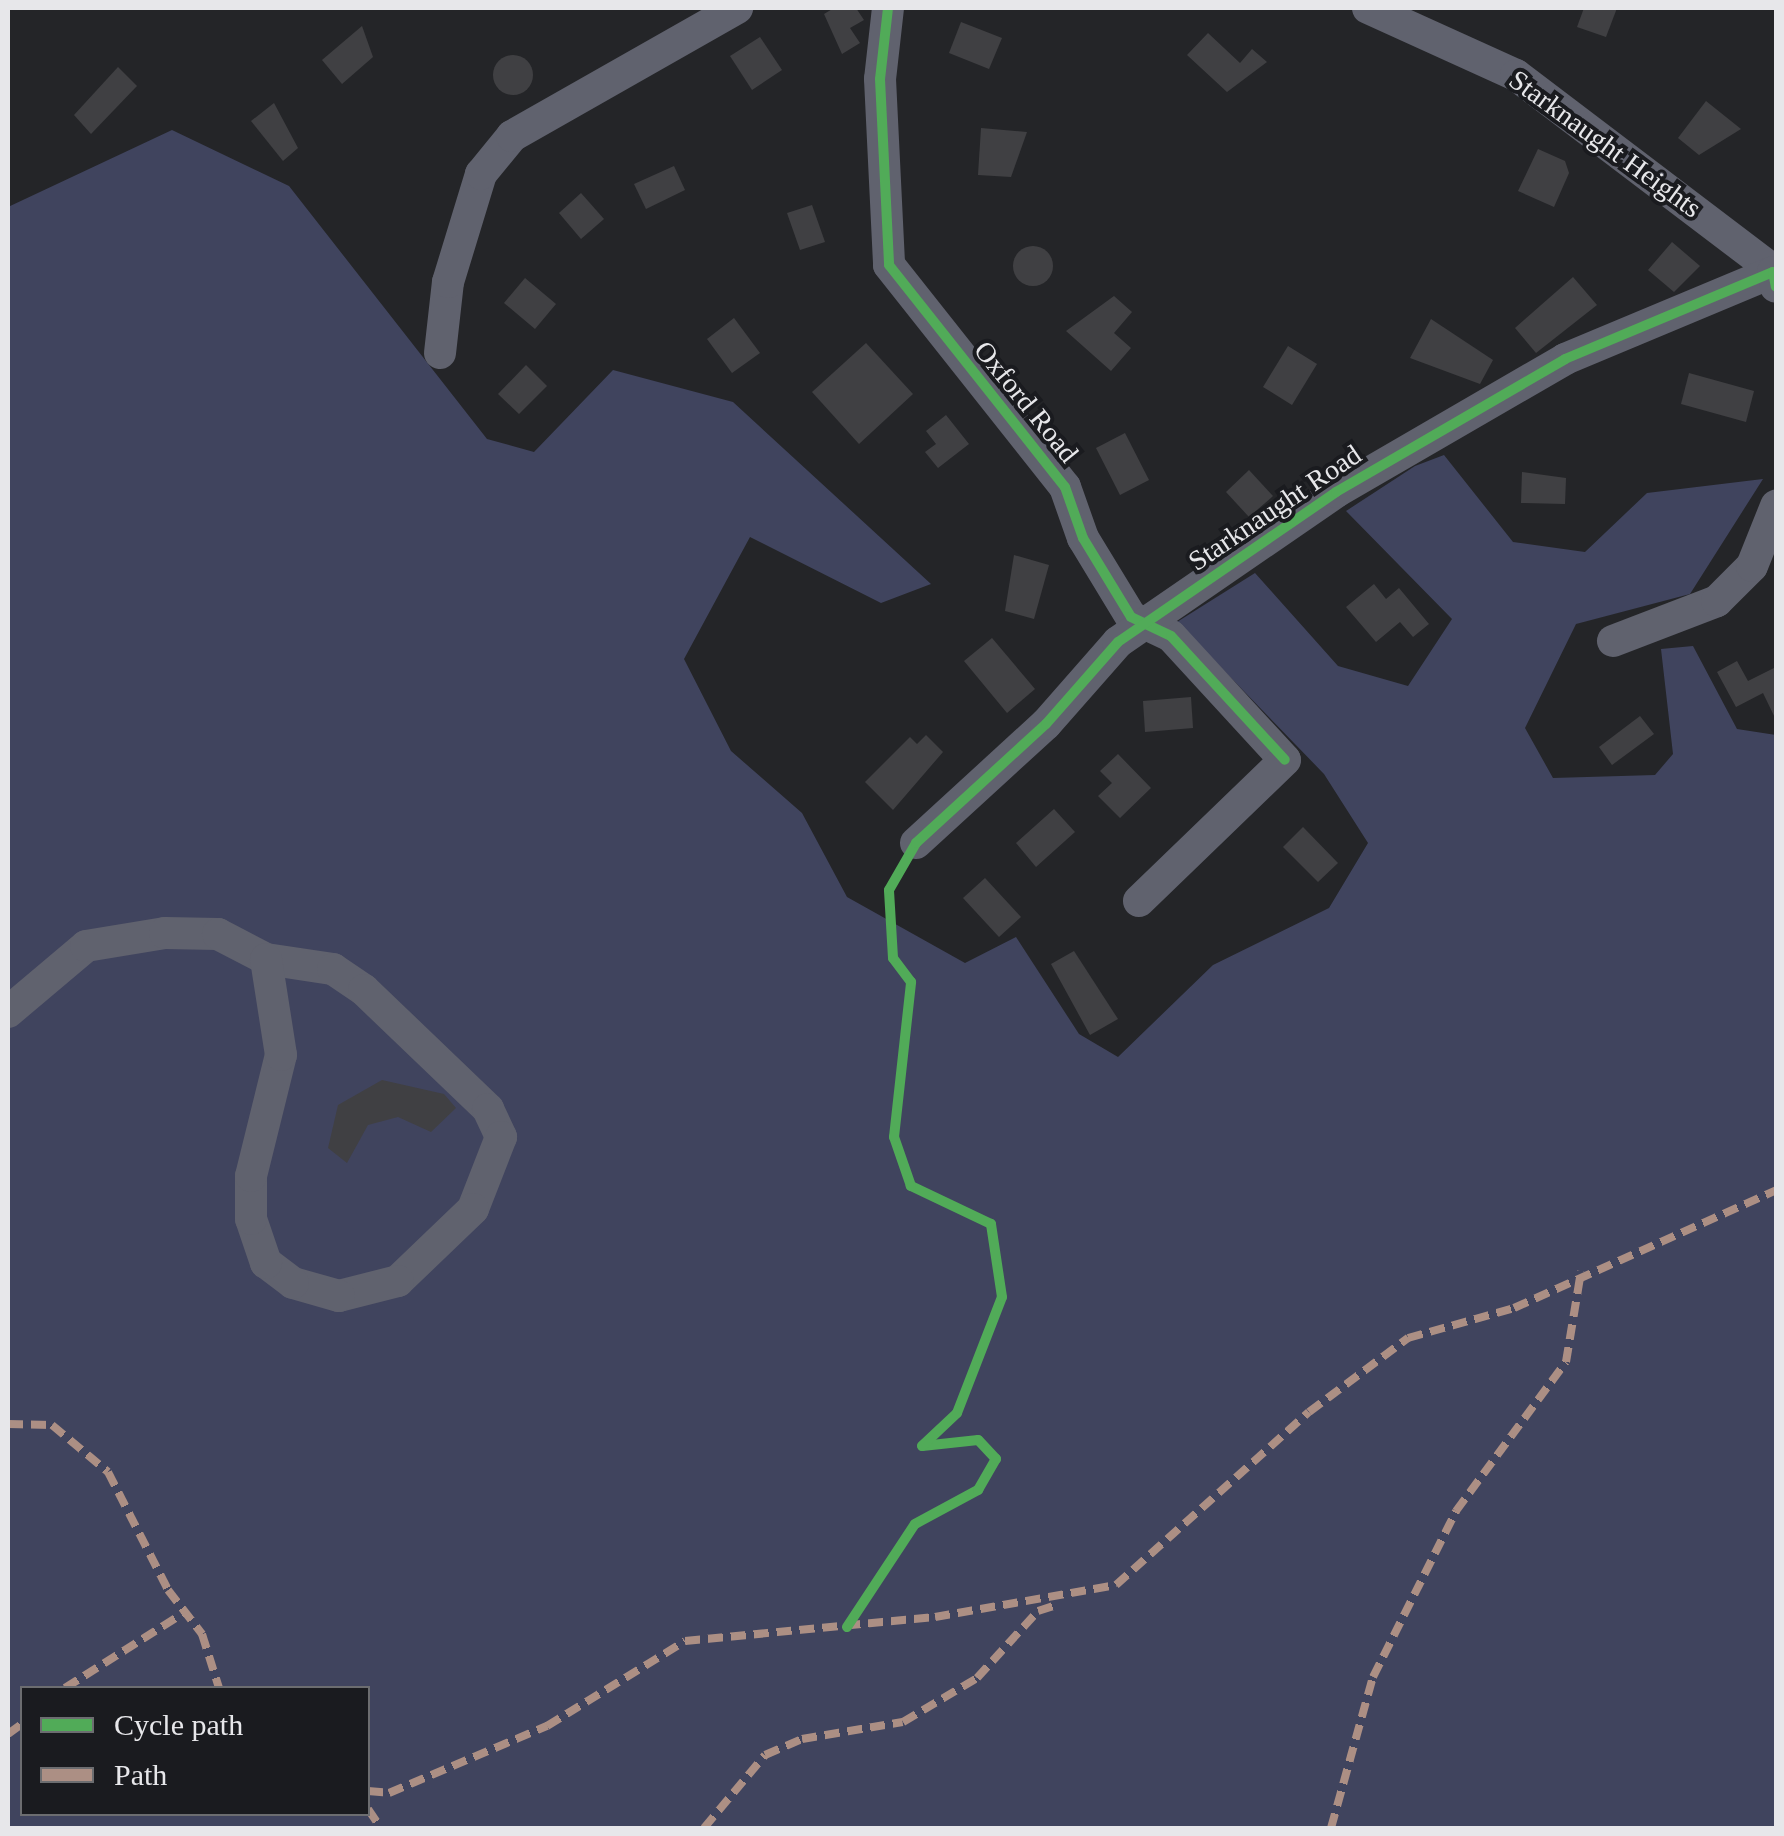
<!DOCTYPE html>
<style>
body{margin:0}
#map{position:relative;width:1784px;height:1836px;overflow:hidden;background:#242528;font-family:Georgia,serif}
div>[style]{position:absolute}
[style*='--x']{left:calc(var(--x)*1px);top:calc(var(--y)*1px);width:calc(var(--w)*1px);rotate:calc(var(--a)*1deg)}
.green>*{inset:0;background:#40445e}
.building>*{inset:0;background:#404043}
.round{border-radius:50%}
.minor>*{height:32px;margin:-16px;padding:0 16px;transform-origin:16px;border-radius:16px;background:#60626e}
.quiet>*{height:8px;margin-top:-4px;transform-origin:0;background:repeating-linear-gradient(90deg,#ac8f84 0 15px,transparent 0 23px)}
.cycleway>*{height:10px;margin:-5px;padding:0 5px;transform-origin:5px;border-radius:5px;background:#51ab58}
span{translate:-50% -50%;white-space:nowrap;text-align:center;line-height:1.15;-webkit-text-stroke:8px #1a1b1f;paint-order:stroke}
.street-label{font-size:28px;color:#e7e7ea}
.frame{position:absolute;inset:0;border:10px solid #e7e7ea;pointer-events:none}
.legend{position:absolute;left:20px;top:1686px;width:350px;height:130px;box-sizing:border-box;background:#1a1b1f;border:2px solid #6c6d70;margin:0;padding:12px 18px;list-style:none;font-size:30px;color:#e7e7ea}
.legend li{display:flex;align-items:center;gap:20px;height:50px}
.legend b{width:50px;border:2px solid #6c6d70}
</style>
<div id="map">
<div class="green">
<div style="clip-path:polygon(evenodd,172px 130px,289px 186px,487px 439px,534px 452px,613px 370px,733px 402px,931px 584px,881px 603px,750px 537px,684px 659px,731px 751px,802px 813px,847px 897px,965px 963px,1016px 937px,1079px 1034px,1118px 1057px,1213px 965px,1329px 908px,1368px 843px,1324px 774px,1177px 622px,1255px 573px,1338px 666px,1408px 686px,1452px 619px,1346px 511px,1415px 466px,1444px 455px,1513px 542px,1585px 552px,1647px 493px,1763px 479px,1690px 594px,1576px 624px,1525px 728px,1553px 778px,1655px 775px,1673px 754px,1661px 649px,1693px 646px,1737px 729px,1776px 735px,1776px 1828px,8px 1828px,8px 207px,172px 130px,22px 1688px,368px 1688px,368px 1814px,22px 1814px,22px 1688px)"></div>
</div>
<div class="building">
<div style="clip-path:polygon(834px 8px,856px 8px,864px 20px,850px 28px,860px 43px,842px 54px,824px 14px)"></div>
<div style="clip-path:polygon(1584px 8px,1617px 8px,1606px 37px,1577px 27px)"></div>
<div style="clip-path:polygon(961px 22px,1002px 38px,989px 69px,949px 53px)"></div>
<div style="clip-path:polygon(362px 26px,373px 57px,342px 84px,322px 60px)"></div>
<div style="clip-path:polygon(1208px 33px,1240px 63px,1252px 49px,1267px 62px,1227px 92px,1187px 55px)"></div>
<div style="clip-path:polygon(760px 37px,782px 70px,752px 90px,730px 56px)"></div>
<div class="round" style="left:493px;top:55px;width:40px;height:40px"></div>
<div style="clip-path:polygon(118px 67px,137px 86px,91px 134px,74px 115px)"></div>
<div style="clip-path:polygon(1706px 101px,1741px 129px,1699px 155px,1678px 138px)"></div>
<div style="clip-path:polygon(274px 103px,298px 148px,283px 161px,251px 121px)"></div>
<div style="clip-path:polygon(981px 128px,1027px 132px,1011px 177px,978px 175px)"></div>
<div style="clip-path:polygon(1538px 149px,1565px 161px,1569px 173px,1554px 207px,1518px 191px)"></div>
<div style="clip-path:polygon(674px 166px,685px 190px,646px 209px,634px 184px)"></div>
<div style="clip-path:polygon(581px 193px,604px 219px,581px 239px,559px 213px)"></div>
<div style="clip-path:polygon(812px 205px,825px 242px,800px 250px,787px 213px)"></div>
<div style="clip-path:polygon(1672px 242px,1700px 266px,1674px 292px,1648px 270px)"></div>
<div class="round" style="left:1013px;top:246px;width:40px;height:40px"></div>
<div style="clip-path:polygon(1573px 277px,1597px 305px,1536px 353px,1515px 328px)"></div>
<div style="clip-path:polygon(525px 278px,556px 304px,535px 329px,504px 303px)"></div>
<div style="clip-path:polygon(1114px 296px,1132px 312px,1114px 333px,1131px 348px,1111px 371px,1066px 331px)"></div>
<div style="clip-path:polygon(734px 318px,760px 353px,732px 373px,707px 339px)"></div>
<div style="clip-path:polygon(1431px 319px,1493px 360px,1480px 384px,1410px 358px)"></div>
<div style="clip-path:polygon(866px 343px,913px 394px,859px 444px,812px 392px)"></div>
<div style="clip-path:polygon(1288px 346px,1317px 364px,1292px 405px,1263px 387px)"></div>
<div style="clip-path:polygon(526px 365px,547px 386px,519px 414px,498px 394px)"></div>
<div style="clip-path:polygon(1689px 373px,1754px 391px,1746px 422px,1681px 404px)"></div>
<div style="clip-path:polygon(946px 415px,969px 444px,938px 468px,925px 452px,936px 444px,926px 431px)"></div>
<div style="clip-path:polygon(1125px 433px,1149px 480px,1120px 495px,1096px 448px)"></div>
<div style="clip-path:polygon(1249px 470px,1273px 496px,1249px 517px,1226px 492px)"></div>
<div style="clip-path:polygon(1522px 472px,1566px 478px,1565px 504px,1521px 503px)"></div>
<div style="clip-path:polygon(1014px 555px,1049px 565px,1034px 619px,1005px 611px)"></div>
<div style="clip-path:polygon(1374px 584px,1386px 599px,1399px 588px,1429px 624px,1413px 637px,1400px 622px,1376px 642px,1346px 607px)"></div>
<div style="clip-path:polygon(992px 638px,1035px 689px,1007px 713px,964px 661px)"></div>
<div style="clip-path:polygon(1737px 661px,1748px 681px,1776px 667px,1776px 720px,1763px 693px,1736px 707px,1717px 672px)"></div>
<div style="clip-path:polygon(1191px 697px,1193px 728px,1145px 732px,1143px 701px)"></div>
<div style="clip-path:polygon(1640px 716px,1654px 734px,1612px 765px,1599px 747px)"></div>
<div style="clip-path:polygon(926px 735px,943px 752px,893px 810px,865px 782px,910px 737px,917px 744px)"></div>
<div style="clip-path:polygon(1118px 754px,1151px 788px,1120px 818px,1098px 796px,1112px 783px,1100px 771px)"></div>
<div style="clip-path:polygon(1054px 809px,1075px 832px,1036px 867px,1016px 843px)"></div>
<div style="clip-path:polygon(1303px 827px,1338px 863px,1318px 882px,1283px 847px)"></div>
<div style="clip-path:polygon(985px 878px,1021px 917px,999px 937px,963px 898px)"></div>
<div style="clip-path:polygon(1074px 951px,1118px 1019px,1090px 1035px,1051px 964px)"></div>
<div style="clip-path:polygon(382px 1080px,444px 1094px,456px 1108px,431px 1132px,398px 1117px,368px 1125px,347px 1163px,328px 1148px,338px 1105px)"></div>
</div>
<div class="minor">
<div style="--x:888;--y:8;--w:71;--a:96.4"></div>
<div style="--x:880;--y:79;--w:186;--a:87.2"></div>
<div style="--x:889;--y:265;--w:283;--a:51.6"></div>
<div style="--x:1065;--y:487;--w:54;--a:70.6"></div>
<div style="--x:1083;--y:538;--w:92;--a:58.7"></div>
<div style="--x:1131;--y:617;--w:44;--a:25.4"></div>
<div style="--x:1171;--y:636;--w:168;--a:47.4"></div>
<div style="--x:1285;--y:760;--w:203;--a:136"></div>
<div style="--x:1368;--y:8;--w:162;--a:24.4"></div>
<div style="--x:1516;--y:75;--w:326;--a:37.2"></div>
<div style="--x:440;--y:353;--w:71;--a:-83.6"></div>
<div style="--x:448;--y:282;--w:113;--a:-73"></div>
<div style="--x:481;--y:174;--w:49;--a:-50.8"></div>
<div style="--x:512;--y:136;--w:259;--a:-29.6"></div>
<div style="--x:1613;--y:641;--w:111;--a:-21"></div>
<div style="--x:1717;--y:601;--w:49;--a:-45"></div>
<div style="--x:1752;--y:566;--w:65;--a:-68.2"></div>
<div style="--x:916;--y:843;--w:176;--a:-42.5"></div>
<div style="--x:1046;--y:724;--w:109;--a:-48.7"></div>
<div style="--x:1118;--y:642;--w:265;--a:-34.5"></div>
<div style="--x:1336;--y:492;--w:265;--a:-30.1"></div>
<div style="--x:1565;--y:359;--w:225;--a:-22.7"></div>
<div style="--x:1773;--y:272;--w:15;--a:79"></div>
<div style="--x:8;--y:1012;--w:102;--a:-40.2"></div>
<div style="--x:86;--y:946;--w:80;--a:-9.3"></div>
<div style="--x:165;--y:933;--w:53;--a:1.1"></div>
<div style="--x:218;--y:934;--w:54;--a:27.5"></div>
<div style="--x:266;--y:959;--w:68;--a:8.5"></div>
<div style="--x:333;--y:969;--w:37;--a:34"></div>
<div style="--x:364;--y:990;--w:172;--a:43.8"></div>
<div style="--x:488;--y:1109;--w:31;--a:65"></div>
<div style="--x:501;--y:1137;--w:77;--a:111.3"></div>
<div style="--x:473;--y:1209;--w:104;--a:136.2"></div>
<div style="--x:398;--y:1281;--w:61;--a:165.7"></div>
<div style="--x:339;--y:1296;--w:48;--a:-164.2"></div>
<div style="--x:293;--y:1283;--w:34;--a:-143"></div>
<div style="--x:266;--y:1263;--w:46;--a:-108.8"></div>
<div style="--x:251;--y:1219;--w:43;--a:-90"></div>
<div style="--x:251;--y:1176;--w:125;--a:-76.1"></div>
<div style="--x:281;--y:1055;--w:97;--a:-98.9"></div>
</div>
<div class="quiet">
<div style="--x:8;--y:1424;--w:44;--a:1.3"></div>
<div style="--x:52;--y:1425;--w:73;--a:40"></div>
<div style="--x:108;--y:1472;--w:132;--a:63"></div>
<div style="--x:168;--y:1590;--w:56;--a:52.3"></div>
<div style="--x:202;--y:1634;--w:57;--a:72.5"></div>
<div style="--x:65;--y:1688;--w:142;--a:-32.3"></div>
<div style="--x:8;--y:1734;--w:17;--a:-36"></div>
<div style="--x:368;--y:1791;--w:21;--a:5"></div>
<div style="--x:389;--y:1793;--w:172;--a:-23"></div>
<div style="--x:547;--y:1726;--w:162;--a:-31.6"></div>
<div style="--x:685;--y:1641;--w:251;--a:-5.5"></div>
<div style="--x:935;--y:1617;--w:184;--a:-10"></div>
<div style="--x:1116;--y:1585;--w:259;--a:-41.9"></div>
<div style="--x:1309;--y:1412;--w:124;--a:-36.8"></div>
<div style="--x:1408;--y:1338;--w:110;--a:-15.8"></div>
<div style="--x:1514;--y:1308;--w:287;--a:-24.2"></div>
<div style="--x:368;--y:1809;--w:23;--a:56"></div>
<div style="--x:704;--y:1828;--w:95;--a:-50.1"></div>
<div style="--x:765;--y:1755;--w:40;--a:-23.4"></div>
<div style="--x:802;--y:1739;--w:102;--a:-9.6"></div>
<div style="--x:903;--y:1722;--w:86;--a:-30.7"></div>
<div style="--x:977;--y:1678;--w:91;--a:-47.7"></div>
<div style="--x:1038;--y:1611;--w:19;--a:-18"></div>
<div style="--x:1331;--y:1828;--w:157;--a:-74.5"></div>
<div style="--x:1373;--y:1677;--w:186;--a:-63.4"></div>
<div style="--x:1456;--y:1511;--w:185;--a:-53.6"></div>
<div style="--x:1566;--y:1362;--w:92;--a:-80.6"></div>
</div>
<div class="cycleway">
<div style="--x:888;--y:8;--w:71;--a:96.4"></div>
<div style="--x:880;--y:79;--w:186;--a:87.2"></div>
<div style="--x:889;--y:265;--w:283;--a:51.6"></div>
<div style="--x:1065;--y:487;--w:54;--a:70.6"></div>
<div style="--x:1083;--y:538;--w:92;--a:58.7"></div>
<div style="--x:1131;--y:617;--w:44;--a:25.4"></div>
<div style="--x:1171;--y:636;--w:168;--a:47.4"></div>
<div style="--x:847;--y:1627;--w:123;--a:-56.6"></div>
<div style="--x:915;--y:1524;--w:72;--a:-28.4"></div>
<div style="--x:978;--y:1490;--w:36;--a:-60"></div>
<div style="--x:996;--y:1459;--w:26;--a:-133"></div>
<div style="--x:978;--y:1440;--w:56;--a:173.9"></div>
<div style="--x:922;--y:1446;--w:48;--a:-43.3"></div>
<div style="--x:957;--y:1413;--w:124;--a:-68.8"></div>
<div style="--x:1002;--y:1297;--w:74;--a:-98.6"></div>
<div style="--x:991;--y:1224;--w:89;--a:-154.6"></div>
<div style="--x:911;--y:1186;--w:52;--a:-109.1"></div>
<div style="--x:894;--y:1137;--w:156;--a:-83.7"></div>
<div style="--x:911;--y:982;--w:30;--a:-127"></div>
<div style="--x:893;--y:958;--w:68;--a:-93.4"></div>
<div style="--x:889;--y:890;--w:54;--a:-60.1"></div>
<div style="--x:916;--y:843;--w:176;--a:-42.5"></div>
<div style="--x:1046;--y:724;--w:109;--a:-48.7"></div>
<div style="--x:1118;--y:642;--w:265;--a:-34.5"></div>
<div style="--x:1336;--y:492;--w:265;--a:-30.1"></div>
<div style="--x:1565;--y:359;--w:225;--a:-22.7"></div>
<div style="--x:1773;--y:272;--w:15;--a:79"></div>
</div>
<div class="street-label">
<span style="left:1605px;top:144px;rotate:36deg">Starknaught Heights</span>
<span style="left:1026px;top:402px;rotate:51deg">Oxford Road</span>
<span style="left:1275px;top:508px;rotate:-34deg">Starknaught Road</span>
</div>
<div class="frame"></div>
<ul class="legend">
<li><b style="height:12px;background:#51ab58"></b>Cycle path</li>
<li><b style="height:12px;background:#ac8f84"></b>Path</li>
</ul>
</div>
